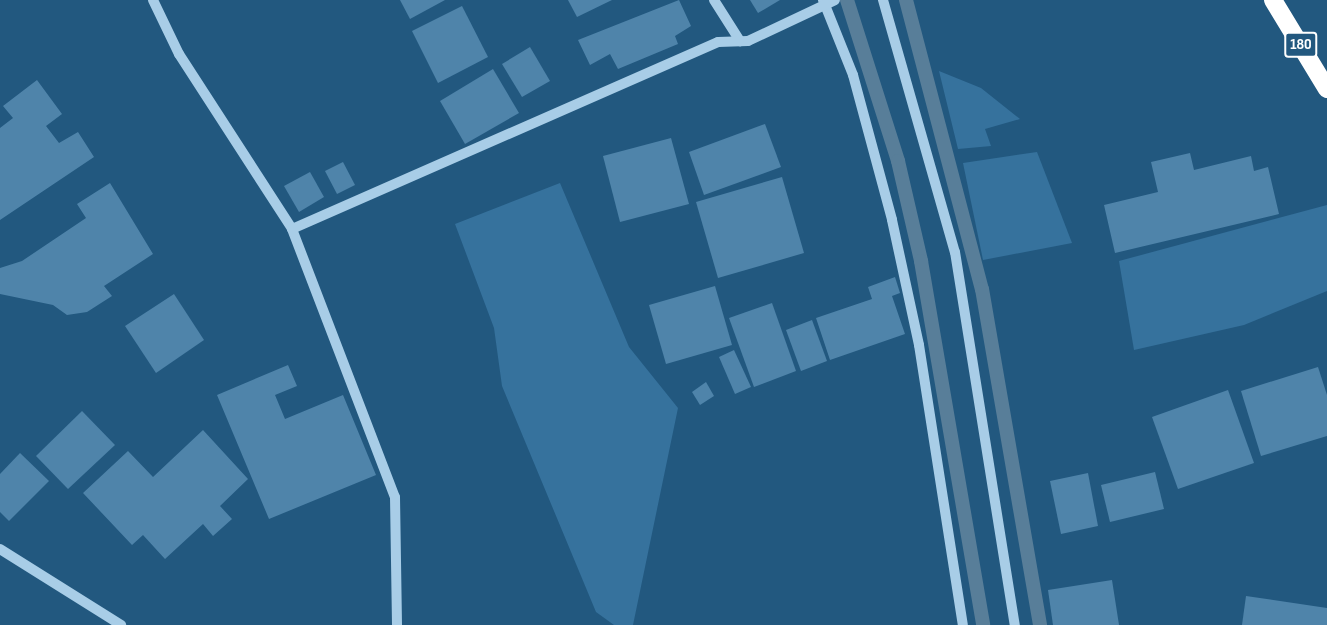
<!DOCTYPE html>
<style>
body{margin:0}
#map{position:relative;width:1327px;height:625px;overflow:hidden;background:#22587f;font-family:"Sofia Sans Condensed",sans-serif}
div>[style]{position:absolute}
[style*='--x']{left:calc(var(--x)*1px);top:calc(var(--y)*1px);width:calc(var(--w)*1px);rotate:calc(var(--a)*1deg)}
.green>*{inset:0;background:#36729d}
.stream>*{height:14px;margin:-7px;padding:0 7px;transform-origin:7px;border-radius:7px;background:#587e99}
.building>*{inset:0;background:#4f84aa}
.minor>*{height:10px;margin:-5px;padding:0 5px;transform-origin:5px;border-radius:5px;background:#a8cde7}
.highway>*{height:18px;margin:-9px;padding:0 9px;transform-origin:9px;border-radius:9px;background:#fff}
span{translate:-50% -50%;white-space:nowrap;text-align:center;line-height:1.15;-webkit-text-stroke:5px #22587f;paint-order:stroke}
.shield-label span{padding:2px 4px;background:#22587f;border:2px solid;border-radius:4px;-webkit-text-stroke-width:0}
.shield-label{font-size:16px;color:#fff;font-weight:700}
</style>
<div id="map">
<div class="green">
<div style="clip-path:polygon(939px 71px,981px 88px,1020px 119px,985px 129px,991px 146px,958px 149px)"></div>
<div style="clip-path:polygon(1037px 152px,1072px 243px,983px 260px,963px 163px)"></div>
<div style="clip-path:polygon(560px 183px,629px 347px,678px 408px,633px 625px,614px 625px,596px 612px,502px 386px,494px 328px,455px 224px)"></div>
<div style="clip-path:polygon(1327px 205px,1327px 291px,1244px 325px,1134px 350px,1119px 261px)"></div>
</div>
<div class="stream">
<div style="--x:847;--y:0;--w:169;--a:72.4"></div>
<div style="--x:898;--y:161;--w:103;--a:77"></div>
<div style="--x:921;--y:261;--w:369;--a:80.3"></div>
<div style="--x:906;--y:0;--w:299;--a:75.3"></div>
<div style="--x:982;--y:289;--w:341;--a:80.2"></div>
</div>
<div class="building">
<div style="clip-path:polygon(400px 0,445px 0,410px 19px)"></div>
<div style="clip-path:polygon(568px 0,612px 0,577px 17px)"></div>
<div style="clip-path:polygon(679px 0,691px 26px,675px 36px,678px 44px,618px 69px,610px 54px,590px 65px,578px 40px)"></div>
<div style="clip-path:polygon(750px 0,780px 0,758px 13px)"></div>
<div style="clip-path:polygon(462px 6px,488px 57px,438px 83px,412px 31px)"></div>
<div style="clip-path:polygon(530px 47px,550px 81px,522px 97px,502px 64px)"></div>
<div style="clip-path:polygon(493px 69px,519px 113px,465px 144px,440px 101px)"></div>
<div style="clip-path:polygon(37px 80px,62px 114px,46px 126px,59px 143px,78px 132px,94px 157px,0 220px,0 128px,13px 118px,3px 106px)"></div>
<div style="clip-path:polygon(765px 124px,781px 167px,704px 195px,689px 152px)"></div>
<div style="clip-path:polygon(671px 138px,689px 204px,620px 222px,603px 156px)"></div>
<div style="clip-path:polygon(1190px 153px,1194px 170px,1251px 156px,1254px 171px,1268px 167px,1279px 214px,1115px 253px,1104px 205px,1158px 192px,1151px 162px)"></div>
<div style="clip-path:polygon(343px 162px,355px 185px,337px 194px,325px 171px)"></div>
<div style="clip-path:polygon(310px 172px,324px 197px,299px 212px,284px 186px)"></div>
<div style="clip-path:polygon(782px 177px,804px 253px,718px 278px,696px 202px)"></div>
<div style="clip-path:polygon(110px 183px,153px 254px,104px 286px,112px 296px,87px 312px,67px 315px,53px 305px,0 294px,0 268px,22px 261px,86px 218px,77px 204px)"></div>
<div style="clip-path:polygon(895px 277px,900px 293px,892px 296px,905px 334px,830px 360px,816px 318px,872px 299px,868px 287px)"></div>
<div style="clip-path:polygon(715px 286px,732px 345px,666px 364px,649px 305px)"></div>
<div style="clip-path:polygon(174px 294px,204px 340px,156px 373px,125px 326px)"></div>
<div style="clip-path:polygon(772px 303px,796px 371px,754px 387px,729px 318px)"></div>
<div style="clip-path:polygon(812px 320px,827px 361px,801px 371px,786px 330px)"></div>
<div style="clip-path:polygon(734px 350px,751px 387px,735px 394px,719px 357px)"></div>
<div style="clip-path:polygon(288px 365px,297px 386px,275px 395px,285px 419px,343px 395px,376px 475px,269px 519px,217px 395px)"></div>
<div style="clip-path:polygon(1318px 367px,1327px 395px,1327px 436px,1261px 456px,1241px 391px)"></div>
<div style="clip-path:polygon(706px 382px,714px 396px,700px 405px,692px 392px)"></div>
<div style="clip-path:polygon(1228px 390px,1254px 463px,1178px 489px,1152px 417px)"></div>
<div style="clip-path:polygon(82px 411px,115px 445px,68px 489px,36px 456px)"></div>
<div style="clip-path:polygon(203px 430px,248px 479px,220px 506px,232px 519px,213px 536px,203px 524px,165px 559px,143px 535px,132px 545px,83px 493px,128px 451px,153px 477px)"></div>
<div style="clip-path:polygon(20px 453px,49px 481px,9px 521px,0 512px,0 474px)"></div>
<div style="clip-path:polygon(1155px 472px,1164px 509px,1110px 522px,1101px 485px)"></div>
<div style="clip-path:polygon(1088px 473px,1098px 526px,1061px 534px,1050px 481px)"></div>
<div style="clip-path:polygon(1112px 580px,1119px 625px,1053px 625px,1048px 590px)"></div>
<div style="clip-path:polygon(1246px 596px,1327px 608px,1327px 625px,1242px 625px)"></div>
</div>
<div class="minor">
<div style="--x:153;--y:0;--w:60;--a:64.3"></div>
<div style="--x:179;--y:54;--w:208;--a:57.1"></div>
<div style="--x:292;--y:229;--w:287;--a:69"></div>
<div style="--x:395;--y:497;--w:128;--a:89.1"></div>
<div style="--x:714;--y:0;--w:49;--a:57.6"></div>
<div style="--x:823;--y:0;--w:81;--a:68.2"></div>
<div style="--x:853;--y:75;--w:150;--a:74.9"></div>
<div style="--x:892;--y:220;--w:128;--a:77.8"></div>
<div style="--x:919;--y:345;--w:283;--a:81.1"></div>
<div style="--x:883;--y:0;--w:262;--a:74.1"></div>
<div style="--x:955;--y:252;--w:378;--a:80.9"></div>
<div style="--x:292;--y:229;--w:465;--a:-23.7"></div>
<div style="--x:718;--y:42;--w:30;--a:-2"></div>
<div style="--x:748;--y:41;--w:96;--a:-25.2"></div>
<div style="--x:0;--y:549;--w:143;--a:32.1"></div>
</div>
<div class="highway">
<div style="--x:1273;--y:0;--w:104;--a:58.8"></div>
</div>
<div class="shield-label">
<span style="left:1301px;top:45px">180</span>
</div>
</div>
